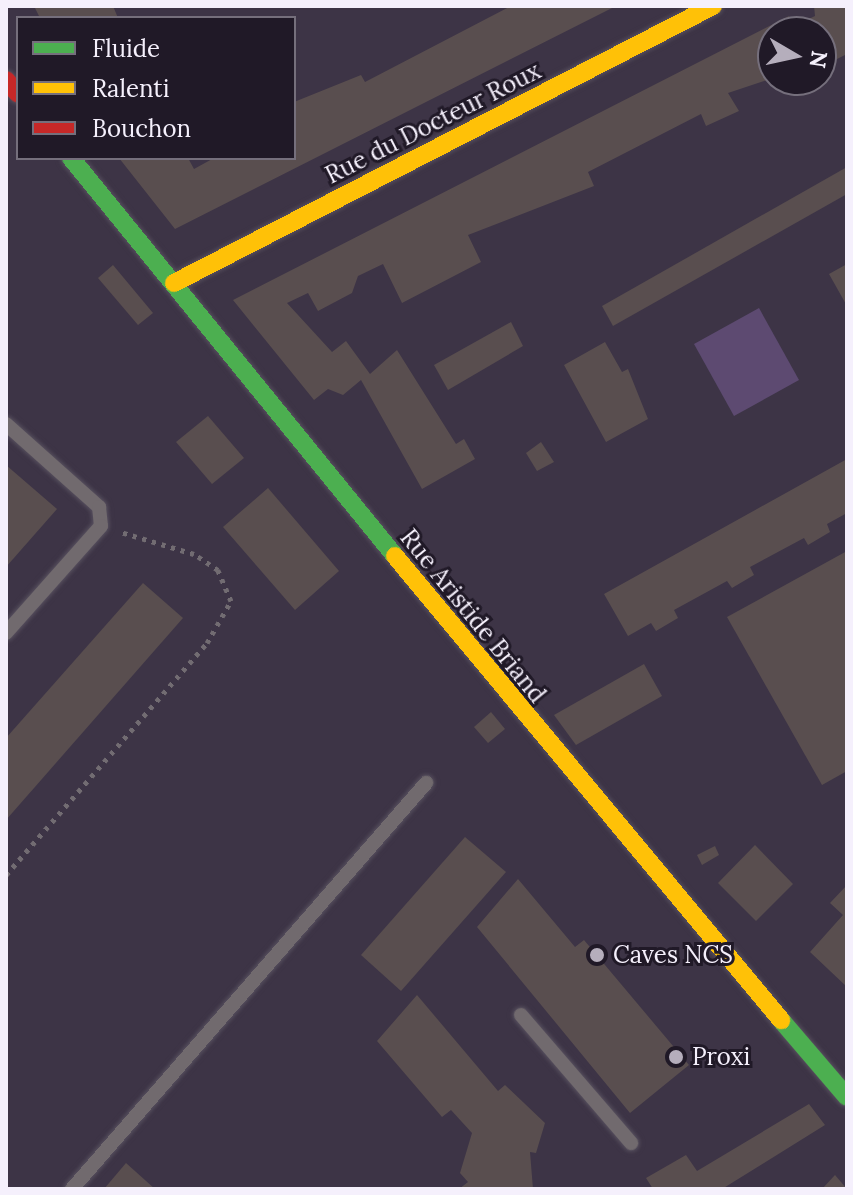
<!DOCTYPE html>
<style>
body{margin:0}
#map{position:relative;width:853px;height:1195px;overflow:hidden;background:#3d3446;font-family:Lora,serif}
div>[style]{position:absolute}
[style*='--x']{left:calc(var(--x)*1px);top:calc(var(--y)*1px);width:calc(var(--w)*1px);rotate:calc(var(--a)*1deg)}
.green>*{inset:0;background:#5d4a71}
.building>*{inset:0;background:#594e4f}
.path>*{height:5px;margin-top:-2.5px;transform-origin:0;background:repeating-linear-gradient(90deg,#726c72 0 4px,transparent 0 10px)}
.roads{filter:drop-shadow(0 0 2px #57505e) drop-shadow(0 0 2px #57505e)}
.lane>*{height:14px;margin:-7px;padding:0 7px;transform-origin:7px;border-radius:7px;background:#716a6e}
.fast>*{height:18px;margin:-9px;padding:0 9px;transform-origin:9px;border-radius:9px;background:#4caf50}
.slow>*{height:18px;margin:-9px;padding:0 9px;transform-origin:9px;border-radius:9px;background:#ffc107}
.jam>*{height:18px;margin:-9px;padding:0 9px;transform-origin:9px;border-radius:9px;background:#c62828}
.dots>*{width:22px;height:22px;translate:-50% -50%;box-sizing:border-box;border:4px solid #201927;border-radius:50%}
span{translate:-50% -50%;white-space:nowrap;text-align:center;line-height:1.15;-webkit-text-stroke:6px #201927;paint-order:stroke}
.street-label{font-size:24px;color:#f5f0fc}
.poi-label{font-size:24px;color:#f5f0fc}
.left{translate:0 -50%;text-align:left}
.frame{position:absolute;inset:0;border:8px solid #f5f0fc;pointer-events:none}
.legend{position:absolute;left:16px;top:16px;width:280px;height:144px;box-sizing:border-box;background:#201927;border:2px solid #756f7c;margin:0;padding:10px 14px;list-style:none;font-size:24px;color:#f5f0fc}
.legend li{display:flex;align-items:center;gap:16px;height:40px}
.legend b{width:40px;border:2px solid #756f7c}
.north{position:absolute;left:757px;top:16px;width:80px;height:80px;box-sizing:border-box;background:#201927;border:2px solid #756f7c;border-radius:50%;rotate:99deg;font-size:22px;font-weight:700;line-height:32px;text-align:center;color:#f5f0fc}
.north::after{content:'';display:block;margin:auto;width:28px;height:36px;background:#b5aebc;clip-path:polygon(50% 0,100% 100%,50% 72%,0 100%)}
</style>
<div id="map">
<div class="green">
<div style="clip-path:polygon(759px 308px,799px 380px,734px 416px,694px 344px)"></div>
</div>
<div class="building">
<div style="clip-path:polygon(34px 6px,113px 6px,118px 18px,40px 18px)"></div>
<div style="clip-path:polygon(511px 6px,616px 6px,175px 229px,119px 158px,188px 158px,194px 169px,214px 158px,294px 158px,294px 102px,361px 75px,365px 82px)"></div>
<div style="clip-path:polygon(814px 6px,847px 6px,847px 54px,821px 67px,821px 32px,773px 32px,773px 78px,728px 93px,739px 111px,706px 126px,701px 114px,588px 172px,594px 186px,468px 235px,481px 262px,402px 303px,383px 264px,358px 276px,352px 293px,318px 311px,308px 293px,287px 303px,332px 352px,346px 341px,370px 374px,397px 350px,456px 444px,464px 439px,475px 459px,422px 489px,361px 380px,343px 395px,328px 389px,314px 400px,233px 300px,789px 16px,794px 26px,815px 16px)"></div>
<div style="clip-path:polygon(847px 167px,847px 194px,613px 326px,602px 306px)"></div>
<div style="clip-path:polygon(847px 264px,847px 306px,829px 274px)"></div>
<div style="clip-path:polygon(113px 265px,153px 313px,138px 325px,98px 278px)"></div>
<div style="clip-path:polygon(511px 322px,523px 346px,448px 390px,434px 365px)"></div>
<div style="clip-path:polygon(605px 342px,622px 372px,628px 369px,648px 419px,606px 442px,564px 365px)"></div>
<div style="clip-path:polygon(208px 416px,244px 458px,212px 484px,176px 442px)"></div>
<div style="clip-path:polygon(541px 442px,554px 462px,537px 471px,526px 453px)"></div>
<div style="clip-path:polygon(847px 459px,847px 513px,827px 524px,830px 532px,808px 545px,804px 538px,750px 567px,754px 575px,732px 588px,727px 581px,674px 610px,678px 618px,656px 631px,651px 623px,628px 636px,604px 594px)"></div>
<div style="clip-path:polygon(6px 465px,57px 509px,6px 567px)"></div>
<div style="clip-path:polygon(268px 488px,339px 571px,295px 610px,223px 527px)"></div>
<div style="clip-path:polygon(847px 551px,847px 771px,822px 785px,727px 617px)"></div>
<div style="clip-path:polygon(143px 583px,183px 618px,6px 820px,6px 738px)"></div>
<div style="clip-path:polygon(644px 664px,662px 696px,576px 745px,554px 715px)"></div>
<div style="clip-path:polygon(491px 712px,505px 729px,488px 743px,474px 727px)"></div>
<div style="clip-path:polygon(465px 837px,506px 872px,401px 991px,361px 955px)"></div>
<div style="clip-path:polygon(755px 845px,793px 884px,756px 921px,718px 883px)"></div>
<div style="clip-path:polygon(715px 846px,719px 855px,702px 865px,697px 855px)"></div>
<div style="clip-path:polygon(518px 879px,575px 947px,584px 940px,689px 1065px,630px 1113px,477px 927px)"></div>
<div style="clip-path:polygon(847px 885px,847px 987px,810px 952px,843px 915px,830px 903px)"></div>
<div style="clip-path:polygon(417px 995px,498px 1091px,505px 1085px,545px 1123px,536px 1153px,530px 1152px,533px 1189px,459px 1189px,468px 1182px,460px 1173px,472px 1133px,451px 1110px,442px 1117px,377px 1041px)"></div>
<div style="clip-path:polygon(809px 1104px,825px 1125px,722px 1189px,653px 1189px,646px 1178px,686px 1155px,697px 1171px)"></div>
<div style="clip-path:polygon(126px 1163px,155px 1189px,104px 1189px)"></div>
<div style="clip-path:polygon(835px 1175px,847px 1189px,822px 1189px)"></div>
</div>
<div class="path">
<div style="--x:6;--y:875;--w:307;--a:-49.1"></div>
<div style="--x:207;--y:643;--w:48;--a:-60.3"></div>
<div style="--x:231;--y:601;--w:34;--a:-113"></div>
<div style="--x:218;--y:570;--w:29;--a:-146"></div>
<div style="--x:194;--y:554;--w:76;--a:-163.2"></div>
</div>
<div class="roads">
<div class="lane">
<div style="--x:6;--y:424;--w:125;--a:41.7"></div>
<div style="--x:99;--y:507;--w:19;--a:84"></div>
<div style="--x:101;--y:526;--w:143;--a:131.6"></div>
<div style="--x:521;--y:1015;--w:169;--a:49.3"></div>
<div style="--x:72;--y:1189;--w:539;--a:-48.91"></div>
</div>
<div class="fast">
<div style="--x:71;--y:158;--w:513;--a:50.85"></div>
<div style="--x:781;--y:1020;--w:101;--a:49.4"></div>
</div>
<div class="slow">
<div style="--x:174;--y:283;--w:606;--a:-27.2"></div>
<div style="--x:395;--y:556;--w:604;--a:50.24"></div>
</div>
<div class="jam">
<div style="--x:6;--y:80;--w:18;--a:49"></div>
</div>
</div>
<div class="dots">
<div style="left:597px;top:955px;background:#b5aebc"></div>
<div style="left:676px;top:1057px;background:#b5aebc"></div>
</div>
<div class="street-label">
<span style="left:433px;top:123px;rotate:-27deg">Rue du Docteur Roux</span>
<span style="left:473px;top:616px;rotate:51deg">Rue Aristide Briand</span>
</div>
<div class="poi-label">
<span class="left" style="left:613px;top:955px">Caves NCS</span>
<span class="left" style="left:692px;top:1057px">Proxi</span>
</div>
<div class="frame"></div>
<ul class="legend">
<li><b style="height:10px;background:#4caf50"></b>Fluide</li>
<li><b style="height:10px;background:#ffc107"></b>Ralenti</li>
<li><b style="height:10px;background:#c62828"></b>Bouchon</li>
</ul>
<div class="north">N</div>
</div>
